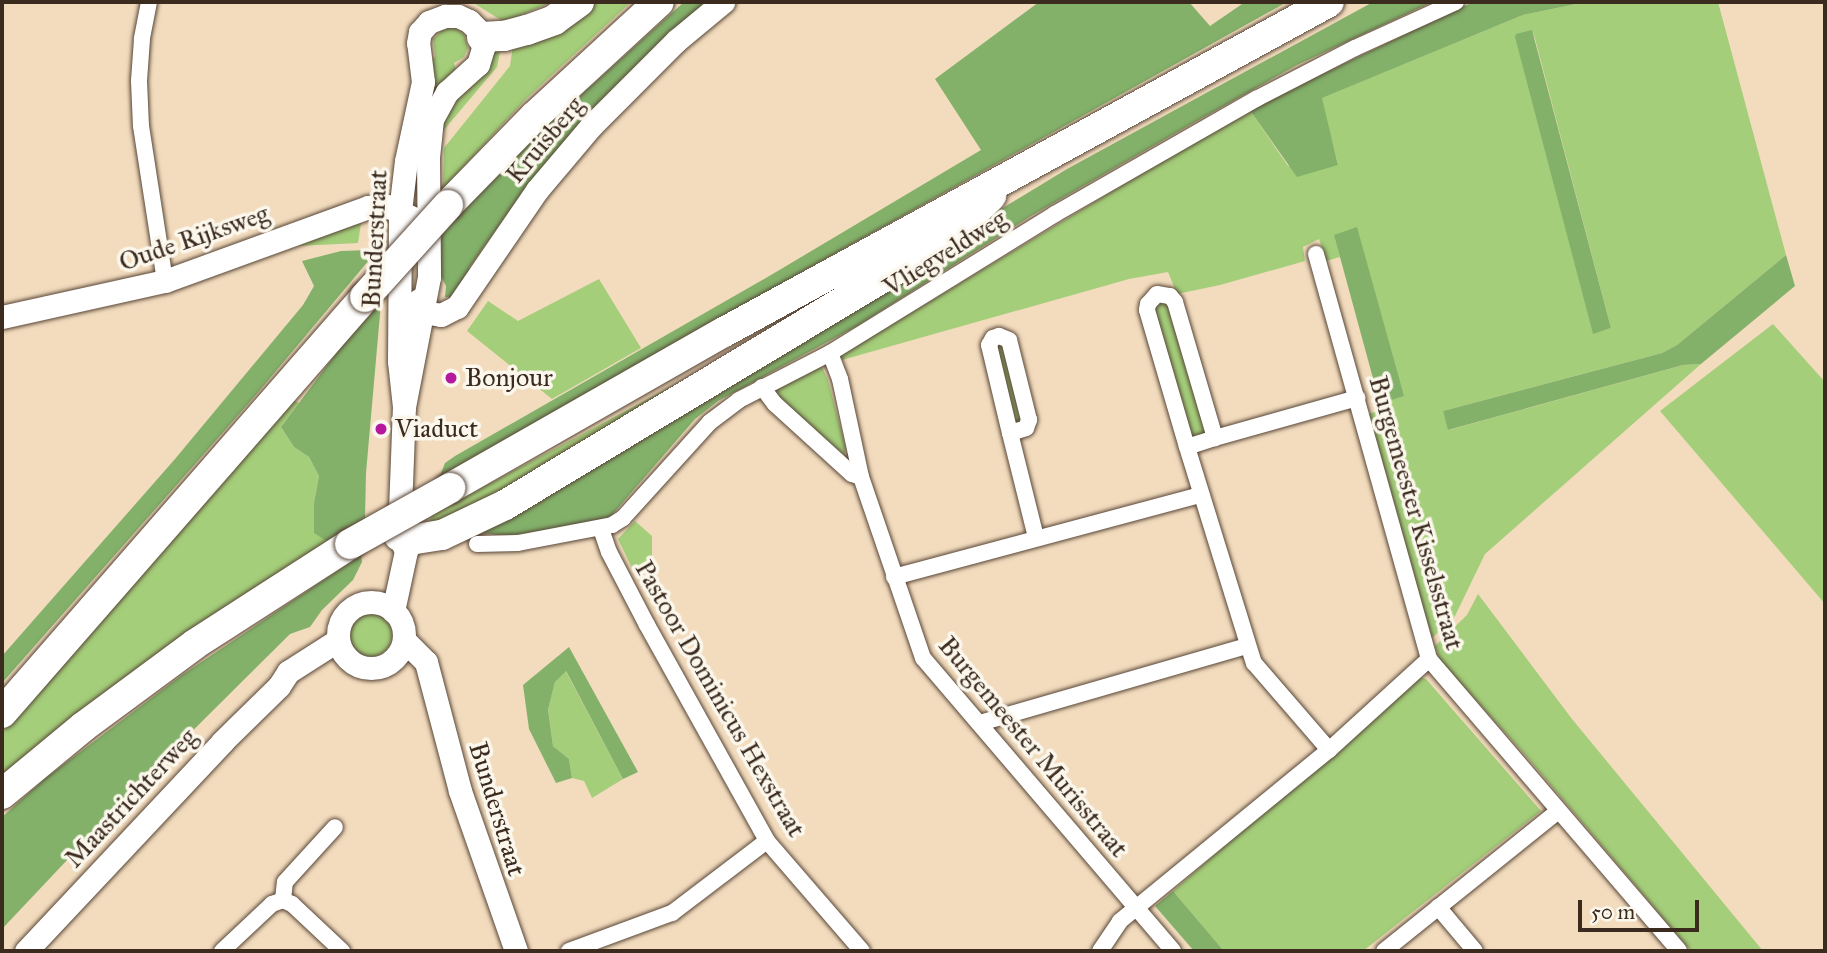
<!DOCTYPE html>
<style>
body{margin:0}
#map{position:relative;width:1827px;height:953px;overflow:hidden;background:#f3dcbe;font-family:"IM FELL Great Primer",serif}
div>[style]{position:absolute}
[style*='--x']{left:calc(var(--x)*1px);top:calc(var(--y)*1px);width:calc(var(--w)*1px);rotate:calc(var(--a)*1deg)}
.green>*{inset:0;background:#a4ce7a}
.round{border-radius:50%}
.forest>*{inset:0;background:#83b16a}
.roads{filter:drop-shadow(0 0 2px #574536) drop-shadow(0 0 2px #574536)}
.street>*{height:16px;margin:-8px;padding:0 8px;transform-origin:8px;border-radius:8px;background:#fff}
.secondary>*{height:23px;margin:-11.5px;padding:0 11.5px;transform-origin:11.5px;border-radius:11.5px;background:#fff}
.secondary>.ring{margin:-11.5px;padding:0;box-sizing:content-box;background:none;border:23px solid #fff;border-radius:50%}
.highway>*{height:30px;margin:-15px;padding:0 15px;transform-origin:15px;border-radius:15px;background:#fff}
.bridges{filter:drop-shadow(0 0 2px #574536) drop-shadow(0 0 2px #574536)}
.highway-bridge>*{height:30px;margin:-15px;padding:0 15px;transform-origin:15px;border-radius:15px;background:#fff}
.dots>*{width:19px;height:19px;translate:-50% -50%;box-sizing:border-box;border:4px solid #fbf7ec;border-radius:50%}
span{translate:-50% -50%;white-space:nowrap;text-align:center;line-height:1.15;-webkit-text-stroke:7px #fbf7ec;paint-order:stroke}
.street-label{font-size:26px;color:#3b2a1e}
.poi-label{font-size:26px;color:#3b2a1e}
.left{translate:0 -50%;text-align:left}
.frame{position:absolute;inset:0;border:4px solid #3b2a1e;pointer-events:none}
.scale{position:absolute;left:1578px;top:900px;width:121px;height:32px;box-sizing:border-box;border:4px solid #3b2a1e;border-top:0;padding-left:9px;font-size:21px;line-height:24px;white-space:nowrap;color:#3b2a1e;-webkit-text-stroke:5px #fbf7ec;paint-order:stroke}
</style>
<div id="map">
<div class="green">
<div style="clip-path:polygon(472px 2px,495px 4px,552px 2px,504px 22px)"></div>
<div style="clip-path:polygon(584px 2px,631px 2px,526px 99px,443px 189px,444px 148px,510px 66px,514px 38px)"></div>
<div style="clip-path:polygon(evenodd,1586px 2px,1718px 2px,1786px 255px,1677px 345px,1662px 353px,1443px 411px,1449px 430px,1683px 365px,1701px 364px,1485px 554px,1455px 616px,1430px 640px,1368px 414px,1381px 410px,1380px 404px,1403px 396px,1334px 234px,1340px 257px,1326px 261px,1319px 239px,1303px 247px,1305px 261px,1220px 285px,1177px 294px,1168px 272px,1129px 279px,842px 360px,841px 355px,1249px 109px,1288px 166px,1338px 164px,1321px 98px,1523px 15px,1586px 2px,1533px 31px,1611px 328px,1593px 333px,1551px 170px,1533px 31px)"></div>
<div style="clip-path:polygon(445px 27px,457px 29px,464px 34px,468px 48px,464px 57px,454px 63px,456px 71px,428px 109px,431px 62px,435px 56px,433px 39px)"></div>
<div style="clip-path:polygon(502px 42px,497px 67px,443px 131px,437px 149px,436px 127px,490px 44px)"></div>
<div style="clip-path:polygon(361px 223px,358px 243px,298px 246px,354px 225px)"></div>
<div style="clip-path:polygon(599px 279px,641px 348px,552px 399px,467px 331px,488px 301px,518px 321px)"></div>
<div style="clip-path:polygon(1169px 301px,1208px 434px,1192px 439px,1152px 307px)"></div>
<div style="clip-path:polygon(1773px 324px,1825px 382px,1825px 604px,1660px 411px)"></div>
<div style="clip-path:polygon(1005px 340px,1025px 422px,1012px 425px,993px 343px)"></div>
<div style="clip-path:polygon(732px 354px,713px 375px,429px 530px,431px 515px)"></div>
<div style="clip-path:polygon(814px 366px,822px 367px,828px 380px,846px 449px,844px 455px,780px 400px,777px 389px,792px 377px)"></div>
<div style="clip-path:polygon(292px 399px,299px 403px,281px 427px,294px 447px,309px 457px,319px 476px,314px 503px,328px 542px,150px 659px,2px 778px,2px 733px)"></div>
<div style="clip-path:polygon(635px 521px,652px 536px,652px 561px,633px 570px,618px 539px)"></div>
<div style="clip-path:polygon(1478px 594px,1572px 719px,1763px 951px,1691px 951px,1526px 756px,1440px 660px,1435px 646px,1467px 615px)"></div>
<div class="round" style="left:348px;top:613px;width:44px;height:44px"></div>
<div style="clip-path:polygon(565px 670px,623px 779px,592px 798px,584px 781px,572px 778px,569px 759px,553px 746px,548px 708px,555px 682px)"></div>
<div style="clip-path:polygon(1419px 677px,1426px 679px,1541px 811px,1363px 951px,1224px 951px,1173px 891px)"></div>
</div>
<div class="forest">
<div style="clip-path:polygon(684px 2px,711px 2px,581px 126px,528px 184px,469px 268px,471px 274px,454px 297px,445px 297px,446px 286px,439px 272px,441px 234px,549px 124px)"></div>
<div style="clip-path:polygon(1039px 2px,1189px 2px,1210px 26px,1245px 2px,1287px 2px,777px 286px,437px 483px,445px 463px,455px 456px,771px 275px,981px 150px,935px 79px)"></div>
<div style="clip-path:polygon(1373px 2px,1432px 2px,1297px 65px,1188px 126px,1031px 216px,857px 326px,718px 401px,695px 419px,605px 523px,505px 536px,470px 531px,1067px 169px)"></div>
<div style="clip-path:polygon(1473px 2px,1586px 2px,1523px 15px,1322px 98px,1338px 165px,1297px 177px,1249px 109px)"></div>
<div style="clip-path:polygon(1532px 30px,1611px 328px,1593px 334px,1515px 37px,1516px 34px)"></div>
<div style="clip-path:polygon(1357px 227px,1404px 396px,1380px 404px,1334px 235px)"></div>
<div style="clip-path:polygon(369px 250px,375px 253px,255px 396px,2px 683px,2px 656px,175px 459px,303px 305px,314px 286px,302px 261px,341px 251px)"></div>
<div style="clip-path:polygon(1786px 255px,1795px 286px,1701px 364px,1683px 365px,1448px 430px,1443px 411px,1662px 353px,1677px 345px)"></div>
<div style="clip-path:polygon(381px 303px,366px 473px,365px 519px,328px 542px,314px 533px,314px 503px,319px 476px,309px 457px,294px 447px,281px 427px,344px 343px)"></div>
<div style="clip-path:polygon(361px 555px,362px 562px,353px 580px,322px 610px,310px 627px,290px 634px,137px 786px,2px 929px,2px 817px,47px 777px,182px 675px)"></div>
<div style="clip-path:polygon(569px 647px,638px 772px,623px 779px,566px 671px,555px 682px,548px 709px,553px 746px,569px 759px,572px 778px,556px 783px,529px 729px,523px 685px)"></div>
<div style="clip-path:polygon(1173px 891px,1224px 951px,1194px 951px,1155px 906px)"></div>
</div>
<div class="roads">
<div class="street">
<div style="--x:149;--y:2;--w:38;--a:101"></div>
<div style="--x:142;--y:39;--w:42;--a:94.1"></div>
<div style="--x:139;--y:81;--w:45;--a:87.5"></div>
<div style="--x:141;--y:126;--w:157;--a:81.2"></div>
<div style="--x:1316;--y:254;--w:420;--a:74.4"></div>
<div style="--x:1429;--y:659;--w:384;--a:49.4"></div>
<div style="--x:1157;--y:294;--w:13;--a:9"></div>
<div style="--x:1170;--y:296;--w:8;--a:50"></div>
<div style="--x:1175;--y:302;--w:142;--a:73.6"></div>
<div style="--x:1215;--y:438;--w:29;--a:162"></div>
<div style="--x:1187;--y:447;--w:143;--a:-106.3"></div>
<div style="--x:1147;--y:310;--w:6;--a:-81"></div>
<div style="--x:1148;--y:304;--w:13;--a:-48"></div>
<div style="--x:830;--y:353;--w:28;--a:69"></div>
<div style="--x:840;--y:379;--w:100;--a:77.9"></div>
<div style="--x:861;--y:477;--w:191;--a:71.1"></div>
<div style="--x:923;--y:658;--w:385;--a:49.5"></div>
<div style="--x:762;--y:387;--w:21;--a:53"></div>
<div style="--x:775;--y:404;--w:104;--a:42.3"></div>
<div style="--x:852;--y:474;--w:9;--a:18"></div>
<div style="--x:1010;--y:433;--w:17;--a:-17"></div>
<div style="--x:1026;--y:428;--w:9;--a:-69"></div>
<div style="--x:1029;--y:420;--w:82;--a:-104"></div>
<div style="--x:1009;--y:340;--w:11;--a:-158"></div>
<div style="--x:999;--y:336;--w:6;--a:162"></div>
<div style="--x:993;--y:338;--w:8;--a:120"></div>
<div style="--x:989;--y:345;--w:90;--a:76.6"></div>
<div style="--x:1010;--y:433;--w:107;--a:76"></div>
<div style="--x:1215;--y:438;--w:148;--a:-15.7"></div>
<div style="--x:1187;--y:447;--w:226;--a:72.8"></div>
<div style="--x:1254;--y:663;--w:115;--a:49.2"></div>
<div style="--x:601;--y:529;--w:24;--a:71"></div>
<div style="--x:609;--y:552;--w:82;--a:62.5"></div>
<div style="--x:647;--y:625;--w:247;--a:60.9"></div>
<div style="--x:767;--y:841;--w:145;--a:49.2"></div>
<div style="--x:477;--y:544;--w:41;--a:-1.4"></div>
<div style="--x:518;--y:543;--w:96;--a:-10.8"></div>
<div style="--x:612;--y:525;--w:13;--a:-32"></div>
<div style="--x:623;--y:518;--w:130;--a:-47.8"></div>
<div style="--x:710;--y:422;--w:36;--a:-37"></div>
<div style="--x:739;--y:400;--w:102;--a:-27.3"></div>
<div style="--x:830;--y:353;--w:264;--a:-31.7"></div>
<div style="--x:1055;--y:214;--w:232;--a:-29.8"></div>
<div style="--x:1256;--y:99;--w:111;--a:-27.3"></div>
<div style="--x:1355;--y:48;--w:111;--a:-24.5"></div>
<div style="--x:894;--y:577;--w:317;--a:-15"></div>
<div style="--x:980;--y:723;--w:278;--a:-16.1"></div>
<div style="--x:283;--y:900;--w:18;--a:-84"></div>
<div style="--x:285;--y:882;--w:74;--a:-47.7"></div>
<div style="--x:1438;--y:907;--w:57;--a:49.9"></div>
<div style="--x:222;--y:951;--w:69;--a:-43.2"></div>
<div style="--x:272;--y:904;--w:12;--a:-20"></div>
<div style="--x:283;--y:900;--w:10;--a:24"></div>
<div style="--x:292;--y:904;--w:69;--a:43.2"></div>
<div style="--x:569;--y:951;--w:110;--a:-20.3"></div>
<div style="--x:672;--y:913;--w:119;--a:-37.2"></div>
<div style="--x:1100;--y:951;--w:36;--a:-56"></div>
<div style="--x:1120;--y:921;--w:270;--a:-39.3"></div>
<div style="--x:1329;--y:750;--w:135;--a:-42.3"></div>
<div style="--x:1384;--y:951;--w:222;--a:-38.8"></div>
</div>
<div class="secondary">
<div style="--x:419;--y:300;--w:13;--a:72"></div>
<div style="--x:423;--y:312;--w:18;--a:9"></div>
<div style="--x:441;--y:315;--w:18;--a:-27"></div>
<div style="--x:457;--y:307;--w:142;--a:-55.6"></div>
<div style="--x:537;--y:190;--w:84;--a:-49.8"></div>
<div style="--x:591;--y:126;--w:122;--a:-45"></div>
<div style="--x:677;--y:40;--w:60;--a:-39.6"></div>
<div style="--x:2;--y:317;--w:167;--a:-12.5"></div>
<div style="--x:165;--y:281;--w:216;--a:-20"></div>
<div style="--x:368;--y:207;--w:19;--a:-3"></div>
<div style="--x:387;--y:206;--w:29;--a:25"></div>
<div class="ring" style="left:338px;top:602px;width:43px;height:43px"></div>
<div style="--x:393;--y:611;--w:61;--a:-77.8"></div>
<div style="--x:406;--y:551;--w:17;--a:-115"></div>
<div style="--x:399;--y:536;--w:129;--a:-87.8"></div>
<div style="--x:404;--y:407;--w:46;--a:-96.2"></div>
<div style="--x:399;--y:361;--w:150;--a:-89.6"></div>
<div style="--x:400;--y:211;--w:50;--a:-83.2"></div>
<div style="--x:406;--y:161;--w:81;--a:-77.9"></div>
<div style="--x:423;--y:82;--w:39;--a:-97"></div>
<div style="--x:418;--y:43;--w:11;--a:-80"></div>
<div style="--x:420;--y:32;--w:13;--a:-48"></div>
<div style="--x:429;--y:22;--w:17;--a:-21"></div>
<div style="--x:445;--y:16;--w:13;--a:0"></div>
<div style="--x:458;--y:16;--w:12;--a:24"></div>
<div style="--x:469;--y:21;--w:16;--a:45"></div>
<div style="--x:480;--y:32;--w:16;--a:79"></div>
<div style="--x:483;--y:48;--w:17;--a:107"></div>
<div style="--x:478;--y:64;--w:42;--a:137.9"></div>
<div style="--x:447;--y:92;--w:31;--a:119"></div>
<div style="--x:432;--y:119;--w:36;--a:96"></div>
<div style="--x:428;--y:155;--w:122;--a:89.5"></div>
<div style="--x:429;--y:277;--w:132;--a:100.9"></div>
<div style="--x:404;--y:640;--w:31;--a:45"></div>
<div style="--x:426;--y:662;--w:133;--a:75.2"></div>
<div style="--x:460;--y:791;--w:170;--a:70.7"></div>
<div style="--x:26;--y:951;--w:287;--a:-46.8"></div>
<div style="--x:222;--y:742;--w:80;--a:-44.5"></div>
<div style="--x:279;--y:686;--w:17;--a:-57"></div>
<div style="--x:288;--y:672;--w:59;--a:-32.6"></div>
</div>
<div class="highway">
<div style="--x:482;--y:37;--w:22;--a:-3"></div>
<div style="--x:504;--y:36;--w:24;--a:-15"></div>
<div style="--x:527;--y:30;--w:29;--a:-20"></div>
<div style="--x:554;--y:20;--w:31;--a:-36"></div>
<div style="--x:448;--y:205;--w:124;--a:-45.7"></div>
<div style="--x:535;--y:116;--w:168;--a:-42.6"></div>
<div style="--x:450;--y:488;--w:315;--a:-29.7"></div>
<div style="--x:724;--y:332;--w:689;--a:-28.61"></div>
<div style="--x:399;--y:536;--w:17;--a:10"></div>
<div style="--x:416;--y:539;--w:26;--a:-9"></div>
<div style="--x:442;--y:535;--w:70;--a:-25.5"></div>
<div style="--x:505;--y:505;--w:514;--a:-31.06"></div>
<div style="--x:945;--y:240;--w:64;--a:-43.7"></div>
<div style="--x:2;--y:713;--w:552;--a:-48.89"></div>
<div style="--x:2;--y:794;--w:105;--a:-39.6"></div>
<div style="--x:83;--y:727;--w:139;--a:-36.5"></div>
<div style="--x:195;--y:644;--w:184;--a:-32.8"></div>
</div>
</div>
<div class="bridges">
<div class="highway-bridge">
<div style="--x:365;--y:297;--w:124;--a:-47.9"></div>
<div style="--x:350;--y:544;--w:115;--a:-29.2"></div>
</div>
</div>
<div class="dots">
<div style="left:451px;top:378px;background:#b5179e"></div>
<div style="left:381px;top:429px;background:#b5179e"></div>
</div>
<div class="street-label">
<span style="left:545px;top:140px;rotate:-50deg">Kruisberg</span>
<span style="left:194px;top:238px;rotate:-19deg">Oude Rijksweg</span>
<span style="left:375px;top:239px;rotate:-87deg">Bunderstraat</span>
<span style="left:945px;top:253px;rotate:-32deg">Vliegveldweg</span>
<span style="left:1416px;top:513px;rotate:74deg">Burgemeester Kisselsstraat</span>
<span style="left:720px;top:699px;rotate:60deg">Pastoor Dominicus Hexstraat</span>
<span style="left:1033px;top:747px;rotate:50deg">Burgemeester Murisstraat</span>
<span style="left:131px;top:798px;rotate:-47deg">Maastrichterweg</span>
<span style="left:497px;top:809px;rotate:73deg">Bunderstraat</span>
</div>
<div class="poi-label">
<span class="left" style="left:465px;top:378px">Bonjour</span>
<span class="left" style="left:395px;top:429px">Viaduct</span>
</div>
<div class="frame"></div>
<div class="scale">50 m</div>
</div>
